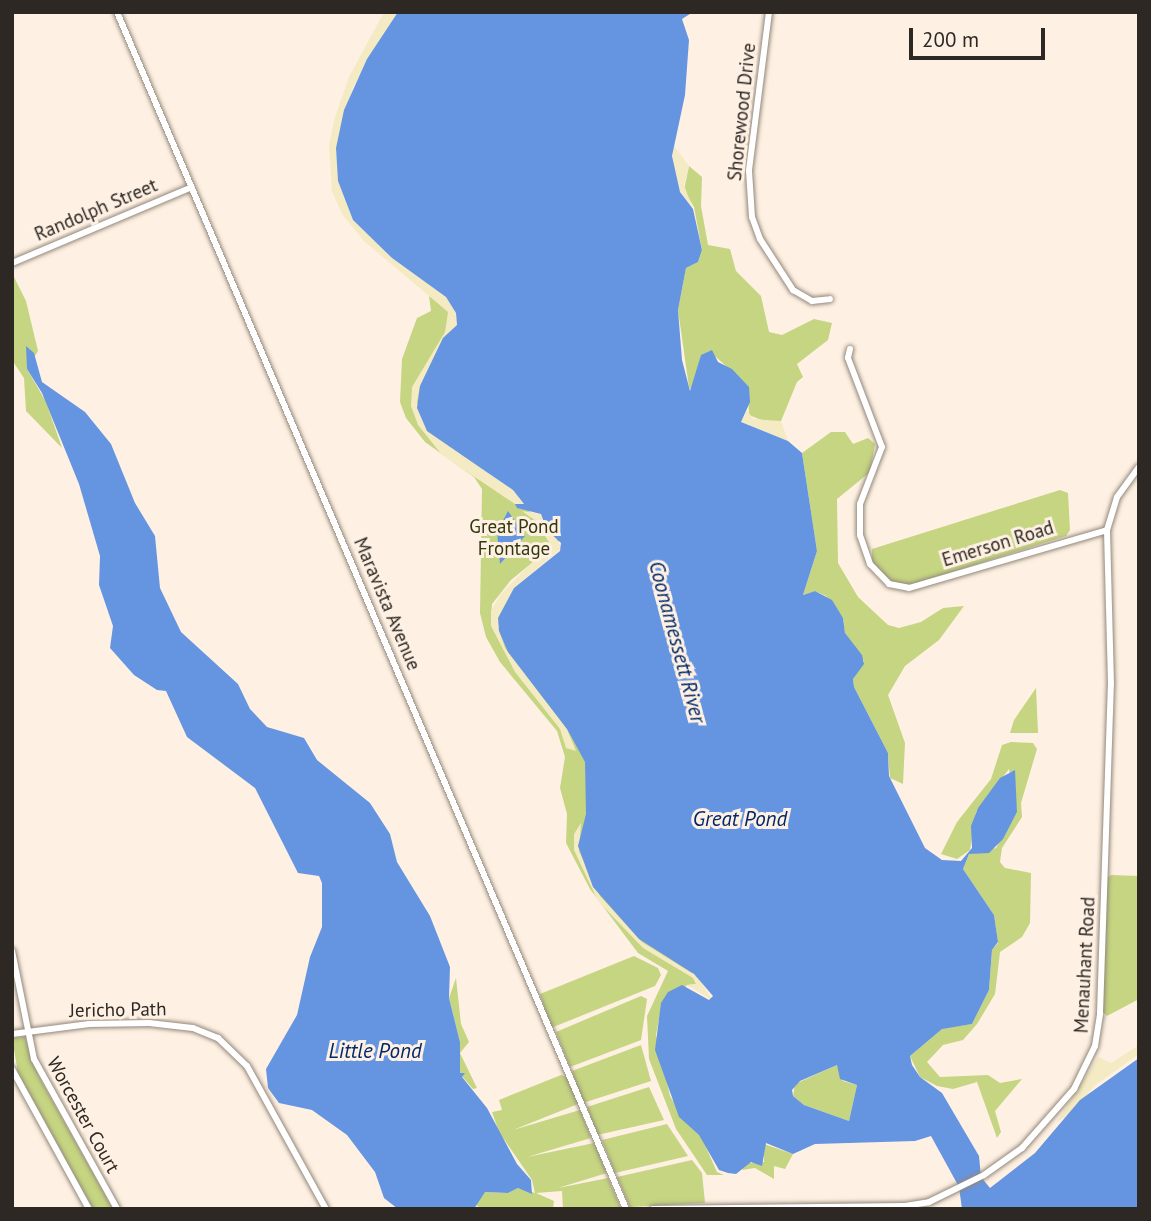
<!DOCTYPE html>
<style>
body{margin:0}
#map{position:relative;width:1151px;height:1221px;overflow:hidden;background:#fef1e3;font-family:"PT Sans",sans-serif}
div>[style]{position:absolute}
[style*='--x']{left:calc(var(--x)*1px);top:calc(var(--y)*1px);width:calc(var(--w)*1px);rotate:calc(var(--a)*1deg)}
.green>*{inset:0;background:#c5d581}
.sand>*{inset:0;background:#f4eac4}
.water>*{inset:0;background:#6595e1}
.roads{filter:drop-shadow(0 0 2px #93877b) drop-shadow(0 0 2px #93877b)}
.tertiary>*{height:6px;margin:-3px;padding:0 3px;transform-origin:3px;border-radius:3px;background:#fff}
.secondary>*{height:6px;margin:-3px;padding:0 3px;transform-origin:3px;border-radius:3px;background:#fff}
span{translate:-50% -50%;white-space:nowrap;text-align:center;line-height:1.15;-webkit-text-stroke:6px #fef1e3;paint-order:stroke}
.street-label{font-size:19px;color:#2d2823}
.park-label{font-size:19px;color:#31380e}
.water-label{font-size:21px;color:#00286a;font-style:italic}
.frame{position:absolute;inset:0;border:14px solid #2d2823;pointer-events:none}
.scale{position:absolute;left:909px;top:28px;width:136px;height:32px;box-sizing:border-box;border:4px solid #2d2823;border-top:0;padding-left:9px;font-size:21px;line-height:24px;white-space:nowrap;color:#2d2823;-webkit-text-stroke:5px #fef1e3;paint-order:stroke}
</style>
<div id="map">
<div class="green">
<div style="clip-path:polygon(689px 166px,702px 177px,701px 206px,708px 245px,730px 249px,736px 271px,761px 296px,769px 332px,782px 335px,814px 319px,832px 323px,828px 340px,797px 364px,803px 377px,797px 382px,781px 421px,764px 421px,749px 415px,748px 386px,716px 357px,701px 355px,693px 392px,689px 387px,678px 310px,686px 268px,698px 262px,702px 250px,694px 207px,684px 190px)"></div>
<div style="clip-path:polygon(12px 273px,26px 301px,38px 351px,27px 369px,46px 402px,62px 448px,26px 411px,24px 378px,12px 360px)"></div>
<div style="clip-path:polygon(429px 296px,456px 313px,421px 410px,560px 540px,511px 580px,492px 604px,491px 618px,567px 722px,691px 970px,696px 984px,687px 985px,660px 1014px,656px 1035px,670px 1096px,687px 1124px,701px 1136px,717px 1172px,724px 1175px,707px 1175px,676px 1129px,649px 1059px,647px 1016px,668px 971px,638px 953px,590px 889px,566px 843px,567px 814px,560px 788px,565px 757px,557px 731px,500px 662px,486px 637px,480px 613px,482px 489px,474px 477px,425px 442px,406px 418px,400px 402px,402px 359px,417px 318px,431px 311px)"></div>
<div style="clip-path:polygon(831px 432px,845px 432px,853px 444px,868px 438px,875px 444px,870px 472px,837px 499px,838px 563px,858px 597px,888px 625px,899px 628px,921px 622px,943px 608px,964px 606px,939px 640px,905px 666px,888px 695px,905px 743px,903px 784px,890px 778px,888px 753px,854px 687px,853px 679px,864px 661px,845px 633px,843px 618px,826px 596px,815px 591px,803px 595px,817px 551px,802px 453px)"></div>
<div style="clip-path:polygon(1060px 490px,1068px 493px,1070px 530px,1066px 536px,910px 585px,893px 584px,872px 564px,872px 549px)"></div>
<div style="clip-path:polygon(1036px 688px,1038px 733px,1010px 733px,1014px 720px)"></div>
<div style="clip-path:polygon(1011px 742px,1033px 743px,1037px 749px,1021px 803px,1022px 817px,1002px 848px,1000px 862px,1005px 868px,1031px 873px,1030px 923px,1022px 937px,1000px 952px,995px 994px,977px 1024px,963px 1040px,943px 1045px,927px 1062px,940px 1077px,988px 1075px,1000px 1083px,1022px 1079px,995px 1111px,1001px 1132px,997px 1138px,977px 1082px,953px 1089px,937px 1086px,920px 1077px,910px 1056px,943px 1028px,972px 1024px,989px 990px,992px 950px,998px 943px,994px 915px,963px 869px,969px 854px,996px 848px,1017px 812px,1009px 769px,976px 812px,970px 850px,957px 859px,941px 854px,957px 822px,991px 779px,1002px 745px)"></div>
<div style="clip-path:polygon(1111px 875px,1139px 876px,1139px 999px,1107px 1016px,1102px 1011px,1107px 878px)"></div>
<div style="clip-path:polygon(634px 956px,658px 968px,661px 975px,655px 986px,551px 1028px,540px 994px)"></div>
<div style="clip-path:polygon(456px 978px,461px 1024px,469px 1042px,460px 1053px,477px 1088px,473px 1089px,460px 1074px,459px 1052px,460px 1042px,449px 998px)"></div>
<div style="clip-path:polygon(641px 996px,647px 999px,641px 1040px,570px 1067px,556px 1032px)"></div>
<div style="clip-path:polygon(25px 1037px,38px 1075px,113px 1209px,93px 1209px,18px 1073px,12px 1038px)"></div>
<div style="clip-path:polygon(641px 1045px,651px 1081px,583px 1103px,572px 1071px)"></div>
<div style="clip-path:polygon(837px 1065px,843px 1081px,857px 1085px,849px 1121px,804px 1105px,793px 1096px,795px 1084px)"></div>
<div style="clip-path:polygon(561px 1075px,567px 1077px,578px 1104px,513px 1130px,580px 1110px,591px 1138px,527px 1157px,594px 1143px,607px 1173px,558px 1188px,608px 1178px,621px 1209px,563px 1209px,562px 1191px,536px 1193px,554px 1201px,553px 1209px,481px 1209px,476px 1205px,484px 1192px,508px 1193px,518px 1188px,535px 1193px,532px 1180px,499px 1132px,492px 1112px,502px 1110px,499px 1100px)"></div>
<div style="clip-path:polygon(649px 1087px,664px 1120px,597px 1135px,587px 1107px)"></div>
<div style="clip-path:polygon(667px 1124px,688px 1156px,615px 1173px,602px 1140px)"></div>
<div style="clip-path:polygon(764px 1144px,793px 1154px,785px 1169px,774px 1166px,774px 1179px,755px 1168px,742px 1170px,747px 1163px,764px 1162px)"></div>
<div style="clip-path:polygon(692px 1160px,702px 1173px,705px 1203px,630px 1207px,617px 1177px)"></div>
</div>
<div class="sand">
<div style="clip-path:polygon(384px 12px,398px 12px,353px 87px,336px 148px,338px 181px,353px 220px,392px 258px,446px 297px,456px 313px,457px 325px,443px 338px,420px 386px,417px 402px,427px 431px,513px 490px,524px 505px,515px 504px,442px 455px,418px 425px,411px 406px,412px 387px,445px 332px,448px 312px,364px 241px,342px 214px,332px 191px,329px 145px,335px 117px,349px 77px)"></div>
<div style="clip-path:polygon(674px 146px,689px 166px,684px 185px,693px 209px,680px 192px,672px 163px)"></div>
<div style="clip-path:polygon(747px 410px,753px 419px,781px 421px,788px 441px,741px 422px)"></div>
<div style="clip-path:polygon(522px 511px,541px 514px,562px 548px,514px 588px,498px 627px,505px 648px,567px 729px,576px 751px,566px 748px,560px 729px,515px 672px,491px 626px,491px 611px,500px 595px,550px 544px,536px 521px)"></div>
<div style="clip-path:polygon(581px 823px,579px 851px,600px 896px,642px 942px,698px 977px,712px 1000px,687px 985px,696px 984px,693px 978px,643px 948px,598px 901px,574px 850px,574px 834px)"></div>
<div style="clip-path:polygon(1139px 1045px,1139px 1054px,1094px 1086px,1072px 1113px,1057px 1122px,1098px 1057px,1111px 1063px)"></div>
</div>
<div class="water">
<div style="clip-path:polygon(evenodd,398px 12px,693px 12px,682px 19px,689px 40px,685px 95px,672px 156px,680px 192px,693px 209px,702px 250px,698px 262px,686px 268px,678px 310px,682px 360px,690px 391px,701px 355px,712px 350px,718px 362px,732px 369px,749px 387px,750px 402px,741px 422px,788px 441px,802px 453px,817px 551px,803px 595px,815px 591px,832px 600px,843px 618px,845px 633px,862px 655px,864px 664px,853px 679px,854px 687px,888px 753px,889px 776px,925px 848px,942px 860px,961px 861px,972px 848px,971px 826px,978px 808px,1000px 778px,1015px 770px,1017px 812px,1003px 839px,989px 853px,969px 854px,963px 869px,994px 915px,998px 942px,992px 950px,989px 990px,972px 1024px,942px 1029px,910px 1056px,912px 1065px,920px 1077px,942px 1093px,979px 1156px,981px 1177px,990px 1188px,1035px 1153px,1080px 1100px,1139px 1058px,1139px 1209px,962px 1209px,959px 1187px,931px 1136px,915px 1141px,815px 1144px,793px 1154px,766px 1143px,762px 1166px,751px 1162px,736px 1174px,728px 1173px,719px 1170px,699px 1135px,679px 1117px,655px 1050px,661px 1003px,668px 992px,682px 985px,709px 1000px,713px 996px,694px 974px,639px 939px,593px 887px,578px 846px,586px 814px,585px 762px,567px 729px,508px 652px,499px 631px,498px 618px,514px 588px,560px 551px,561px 543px,547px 530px,541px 514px,517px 508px,515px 504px,524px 504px,513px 490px,427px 431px,417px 408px,420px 386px,443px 338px,457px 325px,456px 313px,446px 297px,392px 258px,353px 220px,338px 181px,336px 148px,344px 110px,367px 59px,398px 12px,837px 1065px,840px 1079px,857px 1085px,849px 1121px,804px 1105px,793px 1096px,792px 1090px,800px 1081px,837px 1065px)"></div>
<div style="clip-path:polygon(26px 346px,34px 353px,42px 382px,85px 412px,111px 444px,135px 503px,155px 536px,160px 588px,181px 632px,238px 684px,250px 709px,267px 727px,304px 738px,317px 760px,370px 803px,390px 834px,397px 862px,430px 916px,450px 967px,449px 998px,460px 1042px,460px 1073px,465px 1073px,462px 1077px,487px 1108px,517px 1164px,531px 1180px,532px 1194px,518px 1188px,508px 1193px,485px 1192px,474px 1209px,398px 1209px,384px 1198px,375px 1172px,347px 1135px,312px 1110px,279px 1103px,268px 1088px,266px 1069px,297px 1015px,310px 957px,322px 927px,322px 883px,319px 876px,298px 873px,255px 788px,187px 737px,166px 691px,157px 690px,134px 675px,110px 648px,113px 626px,99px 585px,100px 556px,79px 484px,42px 393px,27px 369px)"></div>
<div style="clip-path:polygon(508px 511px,525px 536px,500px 564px,497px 532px)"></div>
</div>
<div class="roads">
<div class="tertiary">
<div style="--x:769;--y:12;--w:160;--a:97.2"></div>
<div style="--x:749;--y:171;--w:46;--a:86.3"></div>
<div style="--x:752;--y:217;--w:23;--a:70"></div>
<div style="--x:760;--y:239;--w:61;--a:57.1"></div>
<div style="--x:793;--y:290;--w:22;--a:30"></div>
<div style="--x:812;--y:301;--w:18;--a:-6"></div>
<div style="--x:12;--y:263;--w:195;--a:-22.9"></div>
<div style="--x:850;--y:349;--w:9;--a:103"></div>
<div style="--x:848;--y:358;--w:95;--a:69.1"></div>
<div style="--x:882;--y:447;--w:61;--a:111.1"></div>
<div style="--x:860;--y:504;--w:31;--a:90"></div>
<div style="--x:860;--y:535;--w:31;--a:71"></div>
<div style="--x:870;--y:564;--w:28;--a:46"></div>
<div style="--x:889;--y:584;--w:20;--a:11"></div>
<div style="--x:909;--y:588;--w:206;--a:-16.3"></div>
<div style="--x:12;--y:951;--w:110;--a:78.5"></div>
<div style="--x:34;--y:1059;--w:171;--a:61"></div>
<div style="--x:12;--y:1034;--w:78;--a:-7.4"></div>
<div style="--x:89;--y:1024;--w:60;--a:-1"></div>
<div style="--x:149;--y:1023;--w:44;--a:6.5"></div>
<div style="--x:193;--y:1028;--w:27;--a:22"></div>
<div style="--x:218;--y:1038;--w:40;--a:44"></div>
<div style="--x:247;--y:1066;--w:163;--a:61.1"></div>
<div style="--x:12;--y:1069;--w:160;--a:61.2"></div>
</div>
<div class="secondary">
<div style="--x:117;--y:12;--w:1301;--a:66.96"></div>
<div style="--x:653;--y:1209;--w:252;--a:-0.7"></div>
<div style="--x:905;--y:1206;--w:24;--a:-9"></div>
<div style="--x:929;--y:1202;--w:61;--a:-26.1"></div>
<div style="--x:984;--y:1175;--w:47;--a:-35.4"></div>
<div style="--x:1022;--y:1148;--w:79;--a:-48.6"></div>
<div style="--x:1074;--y:1089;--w:48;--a:-64"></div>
<div style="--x:1095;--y:1046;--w:33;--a:-81"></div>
<div style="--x:1100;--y:1013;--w:329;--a:-88.1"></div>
<div style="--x:1111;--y:684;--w:154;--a:-91.5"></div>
<div style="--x:1107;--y:530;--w:34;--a:-73"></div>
<div style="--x:1117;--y:497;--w:37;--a:-54"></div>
</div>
</div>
<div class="street-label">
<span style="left:742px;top:112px;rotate:-84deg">Shorewood Drive</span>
<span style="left:96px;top:210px;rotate:-23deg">Randolph Street</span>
<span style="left:998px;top:544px;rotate:-17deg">Emerson Road</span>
<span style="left:387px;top:604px;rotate:67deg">Maravista Avenue</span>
<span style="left:1085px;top:965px;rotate:-87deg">Menauhant Road</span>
<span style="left:118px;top:1010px;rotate:-1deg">Jericho Path</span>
<span style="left:83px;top:1115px;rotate:61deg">Worcester Court</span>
</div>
<div class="park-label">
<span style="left:514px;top:538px">Great Pond<br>Frontage</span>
</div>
<div class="water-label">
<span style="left:677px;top:642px;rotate:75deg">Coonamessett River</span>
<span style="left:740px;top:819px">Great Pond</span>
<span style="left:375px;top:1051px">Little Pond</span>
</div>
<div class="frame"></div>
<div class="scale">200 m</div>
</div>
